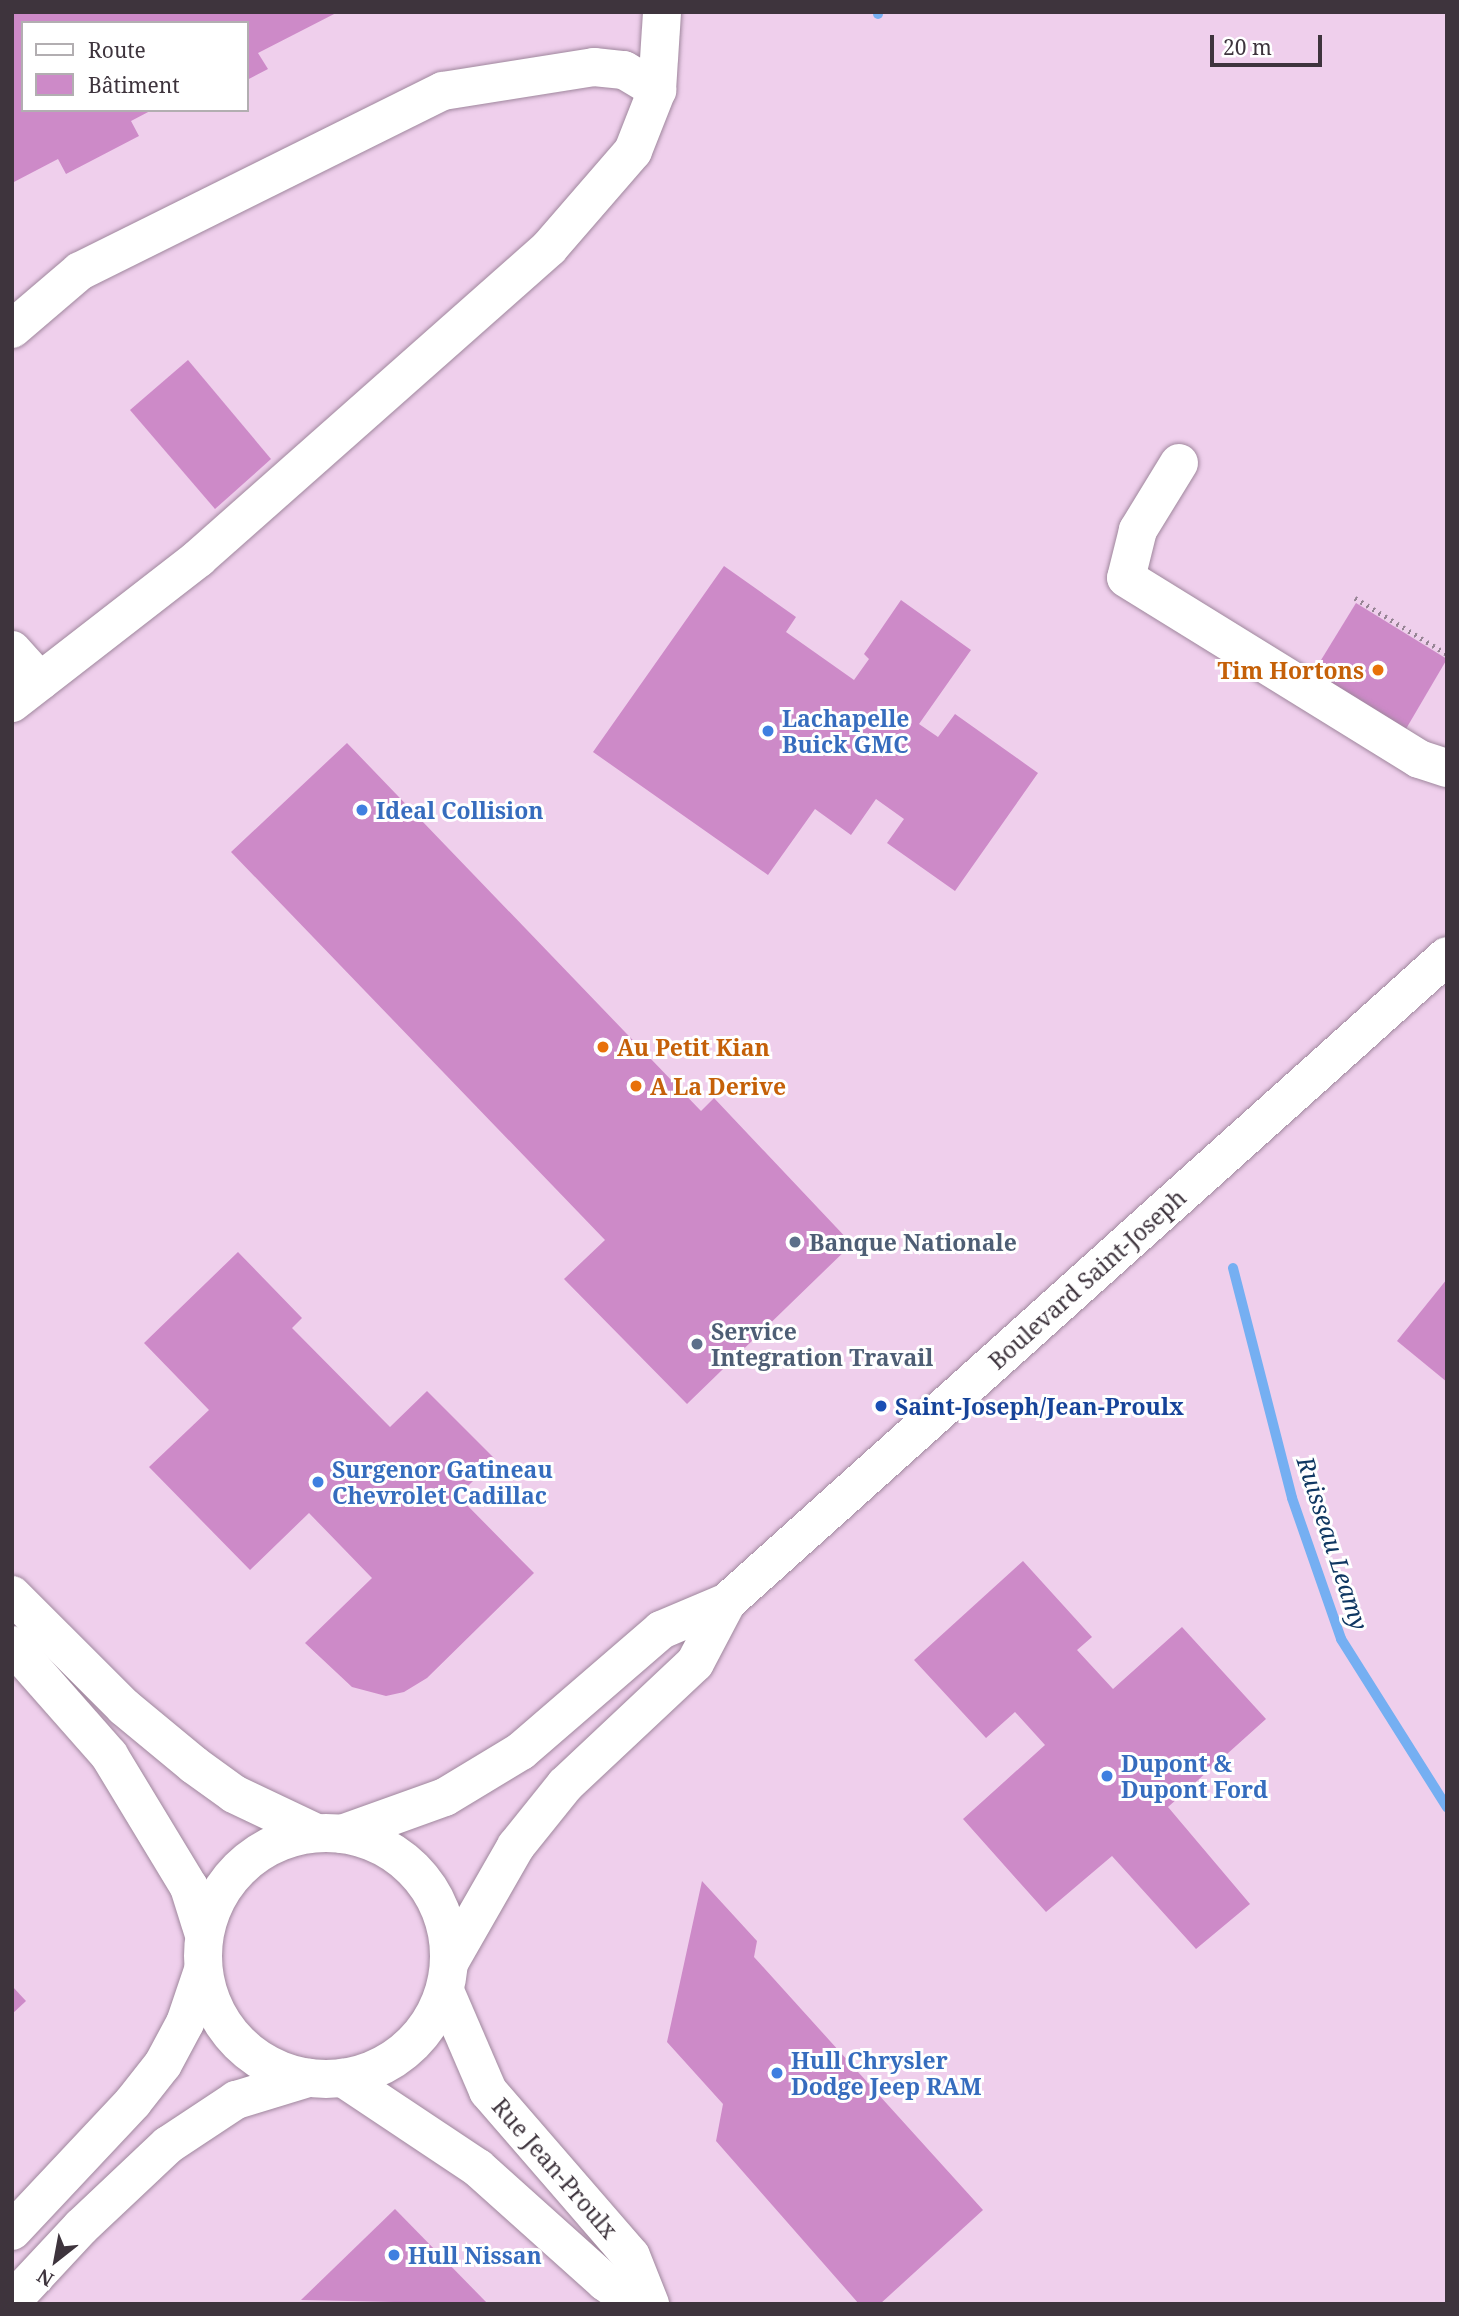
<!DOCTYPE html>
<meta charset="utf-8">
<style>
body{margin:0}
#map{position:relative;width:1459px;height:2316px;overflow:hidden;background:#f4daf1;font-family:"Noto Serif",serif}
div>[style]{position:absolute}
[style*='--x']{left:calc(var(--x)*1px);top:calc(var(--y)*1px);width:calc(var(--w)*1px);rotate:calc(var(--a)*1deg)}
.built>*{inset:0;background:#efcfec}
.stream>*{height:10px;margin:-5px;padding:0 5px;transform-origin:5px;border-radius:5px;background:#75aff2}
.building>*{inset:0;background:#cd8ac8}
.path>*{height:4.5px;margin-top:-2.25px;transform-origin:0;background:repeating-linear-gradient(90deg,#978595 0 2px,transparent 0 7px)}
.roads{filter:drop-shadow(0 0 2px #9f879d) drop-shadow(0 0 2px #9f879d)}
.minor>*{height:38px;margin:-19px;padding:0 19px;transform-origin:19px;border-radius:19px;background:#fff}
.major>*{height:38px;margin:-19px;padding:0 19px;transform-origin:19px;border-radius:19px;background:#fff}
.major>.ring{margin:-19px;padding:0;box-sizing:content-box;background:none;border:38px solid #fff;border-radius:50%}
.dots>*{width:19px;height:19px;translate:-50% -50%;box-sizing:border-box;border:4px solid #fff;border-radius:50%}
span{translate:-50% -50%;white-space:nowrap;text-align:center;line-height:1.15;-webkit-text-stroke:6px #fff;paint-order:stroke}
.food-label{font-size:23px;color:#c56008;font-weight:700}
.right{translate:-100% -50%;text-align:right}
.left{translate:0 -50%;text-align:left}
.shop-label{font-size:23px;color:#366cbe;font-weight:700}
.service-label{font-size:23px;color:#4e5e75;font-weight:700}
.street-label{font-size:23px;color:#3e343d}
.transit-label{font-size:23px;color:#164399;font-weight:700}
.water-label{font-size:24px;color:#0f3762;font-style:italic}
.frame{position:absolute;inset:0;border:14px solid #3e343d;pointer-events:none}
.legend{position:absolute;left:21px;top:21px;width:228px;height:91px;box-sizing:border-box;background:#fff;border:2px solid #b2aeb1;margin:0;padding:9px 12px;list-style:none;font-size:21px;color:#3e343d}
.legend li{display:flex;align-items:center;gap:14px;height:35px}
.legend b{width:35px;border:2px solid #b2aeb1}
.north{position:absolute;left:21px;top:2225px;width:70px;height:70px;-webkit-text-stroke:5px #fff;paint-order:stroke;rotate:211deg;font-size:19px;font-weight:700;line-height:28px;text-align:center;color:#3e343d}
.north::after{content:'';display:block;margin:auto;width:24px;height:32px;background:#3e343d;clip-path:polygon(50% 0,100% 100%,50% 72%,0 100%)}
.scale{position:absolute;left:1210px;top:35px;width:112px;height:32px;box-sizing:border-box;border:4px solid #3e343d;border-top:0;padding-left:9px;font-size:21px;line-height:24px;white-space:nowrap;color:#3e343d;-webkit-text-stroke:5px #fff;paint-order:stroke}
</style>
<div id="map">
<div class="built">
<div style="clip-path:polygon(evenodd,12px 12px,1447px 12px,1447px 2304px,12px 2304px,12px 12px,23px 23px,247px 23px,247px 110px,23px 110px,23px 23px)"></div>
</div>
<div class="stream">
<div style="--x:878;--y:12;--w:2;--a:90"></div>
<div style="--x:1233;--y:1268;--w:237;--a:75.6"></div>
<div style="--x:1292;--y:1498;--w:149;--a:70.8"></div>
<div style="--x:1341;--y:1639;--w:199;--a:57.8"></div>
</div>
<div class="building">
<div style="clip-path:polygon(12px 12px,338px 12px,258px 53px,268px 69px,247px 80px,247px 23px,23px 23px,23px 110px,152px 110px,131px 121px,139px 136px,66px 174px,58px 159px,12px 183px)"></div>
<div style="clip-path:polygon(188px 360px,271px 459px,215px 509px,130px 410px)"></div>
<div style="clip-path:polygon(724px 566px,796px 617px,786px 632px,854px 680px,869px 659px,864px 654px,901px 600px,971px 650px,919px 724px,938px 737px,955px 714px,1038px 773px,955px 891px,887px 843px,904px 819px,876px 799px,851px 835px,815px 809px,768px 875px,593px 752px)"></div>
<div style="clip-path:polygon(1356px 603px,1447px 659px,1403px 734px,1310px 678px)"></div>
<div style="clip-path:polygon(347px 743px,701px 1111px,714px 1098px,852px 1244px,687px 1404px,564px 1279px,605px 1240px,231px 852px)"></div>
<div style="clip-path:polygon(238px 1252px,302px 1318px,292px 1328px,390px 1427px,427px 1391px,495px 1459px,458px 1496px,534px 1573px,427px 1678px,404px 1692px,386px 1696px,352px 1687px,305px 1643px,372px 1578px,309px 1513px,250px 1570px,149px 1467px,209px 1410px,144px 1343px)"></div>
<div style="clip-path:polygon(1447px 1279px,1447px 1382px,1397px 1341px)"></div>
<div style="clip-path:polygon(1023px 1561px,1092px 1637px,1077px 1650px,1113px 1689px,1182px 1627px,1266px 1719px,1168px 1807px,1250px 1904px,1196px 1949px,1112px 1856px,1046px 1912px,963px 1819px,1045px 1745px,1015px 1712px,986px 1738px,914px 1660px)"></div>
<div style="clip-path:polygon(702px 1881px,757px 1941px,754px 1957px,983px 2210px,880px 2304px,859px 2304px,716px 2141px,723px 2104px,667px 2042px)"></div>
<div style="clip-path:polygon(12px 1986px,26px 2001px,12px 2014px)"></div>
<div style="clip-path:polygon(395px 2209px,488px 2304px,301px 2300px)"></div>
</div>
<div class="path">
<div style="--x:1355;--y:598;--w:108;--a:31.3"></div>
</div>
<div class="roads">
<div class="minor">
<div style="--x:657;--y:90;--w:78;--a:-86.3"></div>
<div style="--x:12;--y:329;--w:89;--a:-40.5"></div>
<div style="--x:80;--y:271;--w:405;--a:-26.4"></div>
<div style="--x:443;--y:91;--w:153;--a:-9"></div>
<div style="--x:594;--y:67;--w:30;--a:6"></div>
<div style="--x:624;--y:70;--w:39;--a:31"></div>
<div style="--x:657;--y:90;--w:66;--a:111.5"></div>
<div style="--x:633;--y:151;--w:128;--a:130.9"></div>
<div style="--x:549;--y:248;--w:468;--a:138.5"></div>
<div style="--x:199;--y:558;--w:237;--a:142.2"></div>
<div style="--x:1179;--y:463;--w:79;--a:121.5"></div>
<div style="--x:1138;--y:530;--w:49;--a:104"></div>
<div style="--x:1126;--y:578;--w:344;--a:31.7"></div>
<div style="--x:1419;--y:759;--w:29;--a:18"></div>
<div style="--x:12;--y:650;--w:42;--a:47.9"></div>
<div style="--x:12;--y:1595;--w:158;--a:45"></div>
<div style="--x:124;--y:1707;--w:91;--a:39.6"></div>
<div style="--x:194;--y:1765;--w:49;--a:35.9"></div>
<div style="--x:234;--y:1794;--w:91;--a:25.4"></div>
<div style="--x:12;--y:1645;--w:147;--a:48.6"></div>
<div style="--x:109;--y:1755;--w:154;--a:58.8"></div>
<div style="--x:189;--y:1887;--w:50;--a:72.6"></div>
<div style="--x:445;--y:1991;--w:109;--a:66.7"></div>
<div style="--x:488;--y:2091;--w:218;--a:49.1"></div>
<div style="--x:631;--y:2256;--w:52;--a:68.4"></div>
<div style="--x:343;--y:2078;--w:162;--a:33.7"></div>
<div style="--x:478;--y:2168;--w:171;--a:41.9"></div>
<div style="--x:605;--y:2282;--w:39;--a:35"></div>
</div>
<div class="major">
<div class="ring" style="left:203px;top:1833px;width:208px;height:208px"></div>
<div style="--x:342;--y:1834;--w:109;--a:-19.8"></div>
<div style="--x:445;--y:1797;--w:89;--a:-31.2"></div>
<div style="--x:521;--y:1751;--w:185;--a:-40.8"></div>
<div style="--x:661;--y:1630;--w:72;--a:-23"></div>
<div style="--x:449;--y:1963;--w:135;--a:-60.2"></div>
<div style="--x:516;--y:1846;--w:78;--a:-51.2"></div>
<div style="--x:565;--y:1785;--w:178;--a:-43.2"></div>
<div style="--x:695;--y:1663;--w:69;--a:-62.3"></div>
<div style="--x:727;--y:1602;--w:967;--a:-41.9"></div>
<div style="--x:12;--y:2231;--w:177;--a:-46.8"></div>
<div style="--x:133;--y:2102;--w:48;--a:-51.7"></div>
<div style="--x:163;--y:2064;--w:47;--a:-61.8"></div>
<div style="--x:185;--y:2023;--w:56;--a:-71.2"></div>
<div style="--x:12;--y:2301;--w:101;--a:-47"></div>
<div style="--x:81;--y:2227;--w:120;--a:-43.3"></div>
<div style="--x:168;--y:2145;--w:82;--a:-33.5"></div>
<div style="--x:236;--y:2100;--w:75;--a:-17"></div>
</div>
</div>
<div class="dots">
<div style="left:1378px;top:670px;background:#e8710a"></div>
<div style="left:768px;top:731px;background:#3f7fe0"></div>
<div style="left:362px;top:810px;background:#3f7fe0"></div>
<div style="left:603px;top:1047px;background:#e8710a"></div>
<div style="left:636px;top:1086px;background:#e8710a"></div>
<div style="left:795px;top:1242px;background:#5c6f8a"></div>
<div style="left:697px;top:1344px;background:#5c6f8a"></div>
<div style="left:881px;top:1406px;background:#1a4fb4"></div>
<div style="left:318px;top:1482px;background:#3f7fe0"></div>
<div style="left:1107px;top:1776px;background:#3f7fe0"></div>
<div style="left:777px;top:2073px;background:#3f7fe0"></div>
<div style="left:394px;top:2255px;background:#3f7fe0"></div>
</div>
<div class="food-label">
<span class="right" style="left:1364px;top:670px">Tim Hortons</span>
<span class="left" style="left:617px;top:1047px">Au Petit Kian</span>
<span class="left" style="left:650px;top:1086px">A La Derive</span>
</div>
<div class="shop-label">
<span class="left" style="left:782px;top:731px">Lachapelle<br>Buick GMC</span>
<span class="left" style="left:376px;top:810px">Ideal Collision</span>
<span class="left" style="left:332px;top:1482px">Surgenor Gatineau<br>Chevrolet Cadillac</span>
<span class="left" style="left:1121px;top:1776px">Dupont &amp;<br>Dupont Ford</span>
<span class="left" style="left:791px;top:2073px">Hull Chrysler<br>Dodge Jeep RAM</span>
<span class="left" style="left:408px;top:2255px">Hull Nissan</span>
</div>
<div class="service-label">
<span class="left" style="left:809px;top:1242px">Banque Nationale</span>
<span class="left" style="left:711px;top:1344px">Service<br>Integration Travail</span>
</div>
<div class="street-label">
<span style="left:1087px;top:1279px;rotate:-42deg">Boulevard Saint-Joseph</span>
<span style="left:555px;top:2168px;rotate:49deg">Rue Jean-Proulx</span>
</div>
<div class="transit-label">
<span class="left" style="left:895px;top:1406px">Saint-Joseph/Jean-Proulx</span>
</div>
<div class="water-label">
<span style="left:1333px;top:1543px;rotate:72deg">Ruisseau Leamy</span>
</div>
<div class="frame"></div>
<ul class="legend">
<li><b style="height:9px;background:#fff"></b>Route</li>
<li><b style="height:19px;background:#cd8ac8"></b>Bâtiment</li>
</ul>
<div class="north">N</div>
<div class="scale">20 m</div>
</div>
